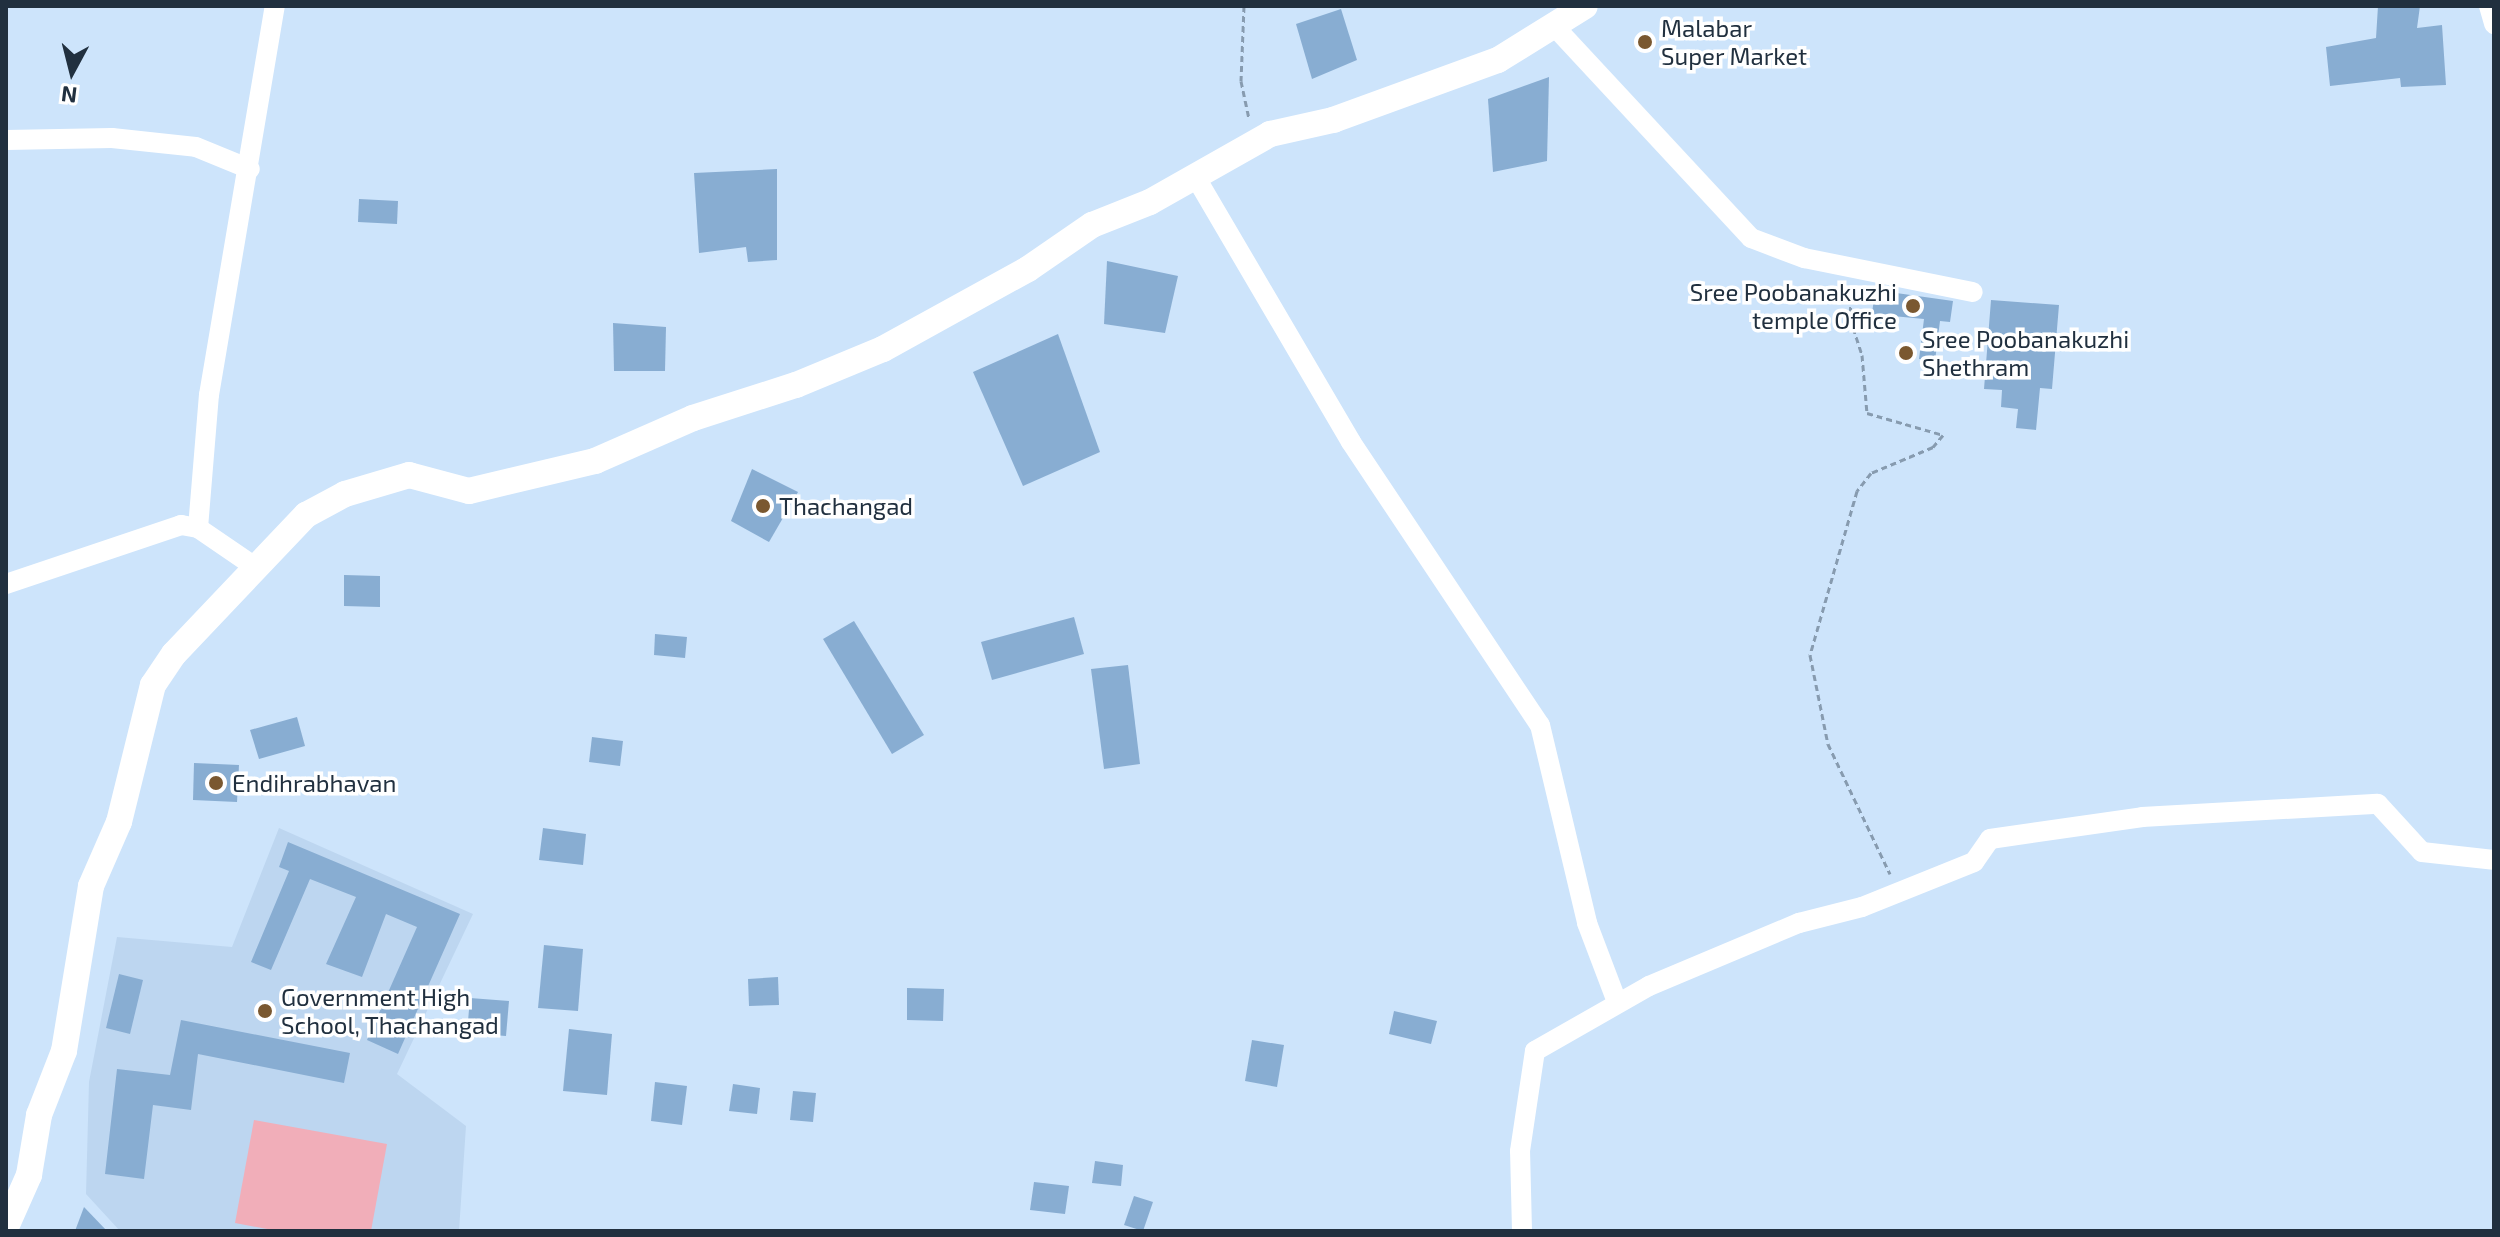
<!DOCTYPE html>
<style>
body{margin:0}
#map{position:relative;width:2500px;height:1237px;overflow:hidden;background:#cde4fb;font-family:"Exo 2",sans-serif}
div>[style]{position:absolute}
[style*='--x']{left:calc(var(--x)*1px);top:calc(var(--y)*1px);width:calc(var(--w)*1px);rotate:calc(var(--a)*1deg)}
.built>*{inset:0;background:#bdd6f0}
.green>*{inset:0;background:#f1aeb9}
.building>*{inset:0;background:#88add2}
.path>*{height:3px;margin-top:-1.5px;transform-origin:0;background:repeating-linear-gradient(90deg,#879baf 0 6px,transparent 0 10px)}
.minor>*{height:20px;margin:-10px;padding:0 10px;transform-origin:10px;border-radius:10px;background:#fff}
.major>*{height:26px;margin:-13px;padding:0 13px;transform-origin:13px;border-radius:13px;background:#fff}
.dots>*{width:22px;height:22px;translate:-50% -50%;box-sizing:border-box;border:4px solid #fff;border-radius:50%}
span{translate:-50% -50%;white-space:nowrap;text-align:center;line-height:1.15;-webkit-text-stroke:7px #fff;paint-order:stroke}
.poi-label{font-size:24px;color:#21303f}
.left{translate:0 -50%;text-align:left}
.right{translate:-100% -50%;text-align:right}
.frame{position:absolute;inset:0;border:8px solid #21303f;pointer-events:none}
.north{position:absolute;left:32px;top:32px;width:80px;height:80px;-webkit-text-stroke:6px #fff;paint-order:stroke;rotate:187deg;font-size:22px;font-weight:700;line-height:32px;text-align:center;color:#21303f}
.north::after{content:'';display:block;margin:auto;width:28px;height:36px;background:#21303f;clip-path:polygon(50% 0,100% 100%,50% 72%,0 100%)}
</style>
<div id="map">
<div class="built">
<div style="clip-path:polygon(279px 828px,473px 914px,397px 1074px,466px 1126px,459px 1231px,120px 1231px,86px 1194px,89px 1082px,117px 937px,232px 947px)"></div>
</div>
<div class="green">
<div style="clip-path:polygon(254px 1120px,387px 1144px,371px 1231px,278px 1231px,235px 1223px)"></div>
</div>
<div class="building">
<div style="clip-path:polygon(2378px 6px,2420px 6px,2417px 28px,2442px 25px,2446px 85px,2401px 87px,2400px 78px,2330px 86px,2326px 47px,2376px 38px)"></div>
<div style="clip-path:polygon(1341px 9px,1357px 60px,1312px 79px,1296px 24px)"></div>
<div style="clip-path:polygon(1549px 77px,1547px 161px,1493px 172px,1488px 99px)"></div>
<div style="clip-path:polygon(777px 169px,777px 260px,748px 262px,746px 247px,699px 253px,694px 173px)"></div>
<div style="clip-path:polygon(359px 199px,398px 201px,397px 224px,358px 222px)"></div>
<div style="clip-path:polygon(1107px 261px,1178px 276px,1165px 333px,1104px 324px)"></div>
<div style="clip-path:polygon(1875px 290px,1953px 301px,1950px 322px,1940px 321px,1935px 361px,1919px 359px,1924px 319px,1872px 314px)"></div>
<div style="clip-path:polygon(1991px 300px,2059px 305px,2052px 389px,2040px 388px,2036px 430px,2016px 428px,2018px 409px,2001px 407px,2002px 390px,1984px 389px)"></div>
<div style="clip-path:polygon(613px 323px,666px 327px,665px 371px,614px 371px)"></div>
<div style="clip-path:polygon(1058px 334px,1100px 452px,1023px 486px,973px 372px)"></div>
<div style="clip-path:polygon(752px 469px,798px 492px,769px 542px,731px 521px)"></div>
<div style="clip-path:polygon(344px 575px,380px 576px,380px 607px,344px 606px)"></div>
<div style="clip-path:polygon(1074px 617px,1084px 654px,992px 680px,981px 642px)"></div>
<div style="clip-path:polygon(854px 621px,924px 735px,892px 754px,823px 639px)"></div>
<div style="clip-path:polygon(655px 634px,687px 637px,685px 658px,654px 655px)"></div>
<div style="clip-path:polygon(1128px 665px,1140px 764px,1104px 769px,1091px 669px)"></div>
<div style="clip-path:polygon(297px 717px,305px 746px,259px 759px,250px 730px)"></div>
<div style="clip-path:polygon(592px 737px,623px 741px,620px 766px,589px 762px)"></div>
<div style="clip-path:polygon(194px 763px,239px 765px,237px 802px,193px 800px)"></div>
<div style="clip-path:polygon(543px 828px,586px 834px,583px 865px,539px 860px)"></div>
<div style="clip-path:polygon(288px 842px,460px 914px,398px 1054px,367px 1040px,417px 927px,386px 914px,362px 977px,326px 964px,356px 897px,310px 879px,271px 970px,251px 962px,289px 871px,279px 867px)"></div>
<div style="clip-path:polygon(544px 945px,583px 949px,578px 1011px,538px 1008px)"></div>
<div style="clip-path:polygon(119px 974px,143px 980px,130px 1034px,106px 1028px)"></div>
<div style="clip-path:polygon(778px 977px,779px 1005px,749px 1006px,748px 979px)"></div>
<div style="clip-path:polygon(907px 988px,944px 989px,943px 1021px,907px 1020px)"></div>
<div style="clip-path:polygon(470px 998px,509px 1001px,506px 1036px,467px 1033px)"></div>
<div style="clip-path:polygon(1394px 1011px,1437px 1021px,1431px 1044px,1389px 1034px)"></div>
<div style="clip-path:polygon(181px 1020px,350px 1053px,344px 1083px,198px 1054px,191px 1110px,153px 1105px,144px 1179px,105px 1174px,117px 1069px,170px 1075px)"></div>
<div style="clip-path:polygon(569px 1029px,612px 1034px,607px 1095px,563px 1091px)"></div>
<div style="clip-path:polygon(1252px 1040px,1284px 1045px,1277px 1087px,1245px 1081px)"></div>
<div style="clip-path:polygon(655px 1082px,687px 1086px,682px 1125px,651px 1121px)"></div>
<div style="clip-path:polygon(733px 1084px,760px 1088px,757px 1114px,729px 1111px)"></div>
<div style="clip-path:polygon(793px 1091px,816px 1093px,813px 1122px,790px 1120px)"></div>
<div style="clip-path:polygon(1095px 1161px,1123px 1165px,1121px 1186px,1092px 1183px)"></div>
<div style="clip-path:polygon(1034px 1182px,1069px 1186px,1065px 1214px,1030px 1210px)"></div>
<div style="clip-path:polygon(1134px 1196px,1153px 1202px,1143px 1231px,1124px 1225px)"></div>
<div style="clip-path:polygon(84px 1207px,107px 1231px,75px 1231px)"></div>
</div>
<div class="path">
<div style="--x:1244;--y:6;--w:75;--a:92.3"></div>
<div style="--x:1241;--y:81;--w:39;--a:78"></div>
<div style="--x:1852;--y:287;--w:31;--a:94"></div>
<div style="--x:1850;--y:318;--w:39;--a:72"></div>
<div style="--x:1862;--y:355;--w:58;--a:85.1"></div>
<div style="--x:1867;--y:413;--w:79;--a:16.1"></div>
<div style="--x:1943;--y:435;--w:16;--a:130"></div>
<div style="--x:1933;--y:447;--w:67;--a:157.2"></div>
<div style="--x:1871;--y:473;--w:23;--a:128"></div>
<div style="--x:1857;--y:491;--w:171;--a:106"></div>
<div style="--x:1810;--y:655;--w:91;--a:78.6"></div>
<div style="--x:1828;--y:744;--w:144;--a:64.5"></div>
</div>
<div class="minor">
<div style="--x:2489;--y:6;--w:19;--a:74"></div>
<div style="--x:1555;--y:27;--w:288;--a:47.1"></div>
<div style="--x:1751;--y:238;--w:57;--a:20.7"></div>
<div style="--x:1804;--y:258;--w:172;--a:11.4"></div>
<div style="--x:6;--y:140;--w:106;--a:-1.1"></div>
<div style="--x:112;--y:138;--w:84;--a:6.1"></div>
<div style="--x:196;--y:147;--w:58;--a:22.2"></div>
<div style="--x:1195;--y:176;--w:308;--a:59.6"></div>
<div style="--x:1351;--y:442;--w:340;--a:56.3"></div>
<div style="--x:1540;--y:725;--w:204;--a:76.6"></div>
<div style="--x:1587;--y:923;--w:85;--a:69.2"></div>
<div style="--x:198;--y:528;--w:133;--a:-85.3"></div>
<div style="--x:209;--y:395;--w:395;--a:-80.4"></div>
<div style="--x:6;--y:584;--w:185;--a:-18.6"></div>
<div style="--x:181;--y:525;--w:17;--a:10"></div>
<div style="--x:198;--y:528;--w:73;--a:34.3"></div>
<div style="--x:1522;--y:1231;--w:80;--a:-91.4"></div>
<div style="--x:1520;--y:1151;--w:101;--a:-81.5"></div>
<div style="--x:1535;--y:1051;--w:131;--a:-29.7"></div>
<div style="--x:1649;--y:986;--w:163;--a:-22.8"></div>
<div style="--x:1799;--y:923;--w:65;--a:-14.3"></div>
<div style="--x:1862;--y:907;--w:121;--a:-21.9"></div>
<div style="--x:1974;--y:862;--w:28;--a:-55"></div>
<div style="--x:1990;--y:839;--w:154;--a:-8.2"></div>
<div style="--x:2142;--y:817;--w:236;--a:-3.2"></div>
<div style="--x:2378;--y:804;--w:65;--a:47.5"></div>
<div style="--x:2422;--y:852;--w:72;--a:6.3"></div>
</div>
<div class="major">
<div style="--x:6;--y:1227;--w:57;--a:-66.1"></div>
<div style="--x:29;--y:1175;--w:61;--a:-80.5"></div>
<div style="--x:39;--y:1115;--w:69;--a:-68.7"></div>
<div style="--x:64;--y:1051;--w:167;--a:-80.7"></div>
<div style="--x:91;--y:886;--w:70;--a:-66.4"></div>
<div style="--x:119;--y:822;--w:141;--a:-76.1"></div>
<div style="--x:153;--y:685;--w:37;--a:-56"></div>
<div style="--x:174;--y:654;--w:192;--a:-46.5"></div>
<div style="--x:306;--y:515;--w:44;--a:-28.3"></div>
<div style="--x:345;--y:494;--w:67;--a:-16.5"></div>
<div style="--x:409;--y:475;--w:62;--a:14.9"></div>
<div style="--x:469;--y:491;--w:130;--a:-13.4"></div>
<div style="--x:595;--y:461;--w:107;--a:-23.7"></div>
<div style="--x:693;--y:418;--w:108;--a:-17.8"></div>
<div style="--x:796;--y:385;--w:94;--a:-22.5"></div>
<div style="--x:883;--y:349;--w:166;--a:-28.9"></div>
<div style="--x:1028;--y:269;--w:78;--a:-34.5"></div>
<div style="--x:1092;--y:225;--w:62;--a:-21.6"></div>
<div style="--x:1150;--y:202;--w:138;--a:-29.5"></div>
<div style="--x:1270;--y:134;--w:65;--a:-12.5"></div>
<div style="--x:1333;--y:120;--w:176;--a:-20"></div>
<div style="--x:1498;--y:60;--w:102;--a:-31.8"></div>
</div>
<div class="dots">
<div style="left:1645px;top:42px;background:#7a5830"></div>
<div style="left:1913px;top:306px;background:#7a5830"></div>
<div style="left:1906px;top:353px;background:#7a5830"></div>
<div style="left:763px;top:506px;background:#7a5830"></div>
<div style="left:216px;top:783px;background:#7a5830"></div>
<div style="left:265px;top:1011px;background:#7a5830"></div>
</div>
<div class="poi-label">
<span class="left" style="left:1661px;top:42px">Malabar<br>Super Market</span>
<span class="right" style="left:1897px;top:306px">Sree Poobanakuzhi<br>temple Office</span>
<span class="left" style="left:1922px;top:353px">Sree Poobanakuzhi<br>Shethram</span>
<span class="left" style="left:779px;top:506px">Thachangad</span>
<span class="left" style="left:232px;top:783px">Endihrabhavan</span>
<span class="left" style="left:281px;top:1011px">Government High<br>School, Thachangad</span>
</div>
<div class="frame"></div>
<div class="north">N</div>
</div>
